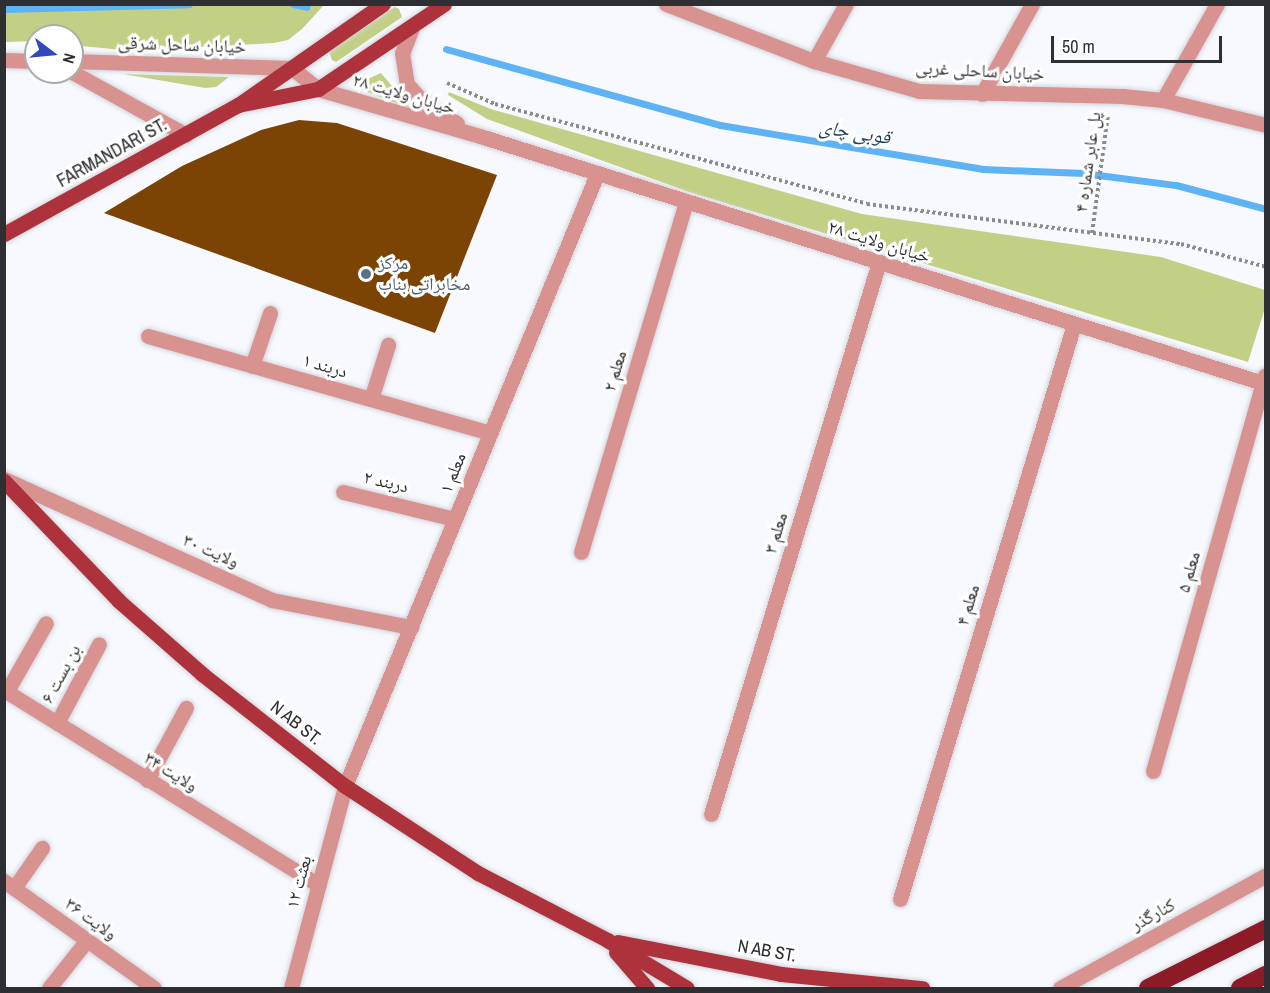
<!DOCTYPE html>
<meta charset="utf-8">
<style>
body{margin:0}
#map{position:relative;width:1270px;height:993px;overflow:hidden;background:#f7f9ff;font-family:"Archivo Narrow","Noto Naskh Arabic",sans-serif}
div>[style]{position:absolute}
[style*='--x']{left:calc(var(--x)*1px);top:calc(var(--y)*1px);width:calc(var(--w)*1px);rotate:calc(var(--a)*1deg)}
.green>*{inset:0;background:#c2d086}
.stream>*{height:7px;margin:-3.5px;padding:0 3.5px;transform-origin:3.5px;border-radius:3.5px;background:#5eb3f5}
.building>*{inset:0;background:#7b4304}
.path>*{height:4px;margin-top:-2px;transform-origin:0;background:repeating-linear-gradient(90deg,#8a8b8f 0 3px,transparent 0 6px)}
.roads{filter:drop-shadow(0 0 2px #d3d5da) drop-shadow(0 0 2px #d3d5da)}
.minor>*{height:15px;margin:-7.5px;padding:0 7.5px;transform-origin:7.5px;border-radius:7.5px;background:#d89391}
.major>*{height:15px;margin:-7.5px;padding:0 7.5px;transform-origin:7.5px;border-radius:7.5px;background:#ad323b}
.highway>*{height:18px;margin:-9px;padding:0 9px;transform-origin:9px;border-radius:9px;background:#8d1a27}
.dots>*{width:16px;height:16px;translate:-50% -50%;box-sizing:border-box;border:3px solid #fff;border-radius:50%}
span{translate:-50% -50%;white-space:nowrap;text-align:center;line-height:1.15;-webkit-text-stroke:6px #fff;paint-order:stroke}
.street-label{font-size:18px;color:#2e2f32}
.service-label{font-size:18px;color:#4e5e75}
.left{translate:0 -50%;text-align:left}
.water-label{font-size:20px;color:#1e415c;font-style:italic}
.frame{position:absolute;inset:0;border:6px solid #2e2f32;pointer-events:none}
.north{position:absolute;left:24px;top:24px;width:60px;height:60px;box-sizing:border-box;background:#fff;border:2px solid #abacad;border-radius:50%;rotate:106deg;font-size:16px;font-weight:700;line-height:24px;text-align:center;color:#2e2f32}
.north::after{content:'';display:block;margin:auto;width:21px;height:27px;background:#3349bb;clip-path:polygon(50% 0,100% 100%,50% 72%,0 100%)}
.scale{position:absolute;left:1051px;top:36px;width:171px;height:27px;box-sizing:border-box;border:3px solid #2e2f32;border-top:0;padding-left:8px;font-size:18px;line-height:21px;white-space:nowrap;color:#2e2f32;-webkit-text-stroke:4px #fff;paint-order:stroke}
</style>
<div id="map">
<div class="green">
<div style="clip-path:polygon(4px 5px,5px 4px,324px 5px,302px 29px,288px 40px,274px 43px,132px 51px,72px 45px,72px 36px,36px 36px,36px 41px,5px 42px)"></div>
<div style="clip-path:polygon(395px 7px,399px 9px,402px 17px,336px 62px,332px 60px,329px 51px)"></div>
<div style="clip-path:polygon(381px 73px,411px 109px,352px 86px)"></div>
<div style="clip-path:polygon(123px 74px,229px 77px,216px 87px,205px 88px)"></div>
<div style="clip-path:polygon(449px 92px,491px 109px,862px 214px,1161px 257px,1265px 290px,1265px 308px,1248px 362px,689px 192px,487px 119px,448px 95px)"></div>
</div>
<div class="stream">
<div style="--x:293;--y:4;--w:14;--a:12"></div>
<div style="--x:4;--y:9;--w:185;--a:-1.5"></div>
<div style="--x:446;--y:49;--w:284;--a:15.5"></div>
<div style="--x:720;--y:125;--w:267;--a:9.5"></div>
<div style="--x:983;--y:169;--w:100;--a:2.3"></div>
<div style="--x:1083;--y:173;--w:94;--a:7.4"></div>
<div style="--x:1176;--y:185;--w:93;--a:14.9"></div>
</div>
<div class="building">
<div style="clip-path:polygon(299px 120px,337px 123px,497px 175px,435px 333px,104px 213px,182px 166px,261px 130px)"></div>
</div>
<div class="path">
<div style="--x:447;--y:83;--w:52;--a:23.6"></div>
<div style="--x:495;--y:104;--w:385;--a:15"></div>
<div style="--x:867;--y:204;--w:317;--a:7.3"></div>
<div style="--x:1181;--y:244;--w:88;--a:15.1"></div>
<div style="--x:1092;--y:233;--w:120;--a:-82.3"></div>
</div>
<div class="roads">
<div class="minor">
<div style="--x:666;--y:4;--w:159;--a:21.1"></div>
<div style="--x:814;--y:61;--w:109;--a:15.9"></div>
<div style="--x:919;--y:91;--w:203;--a:1.4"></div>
<div style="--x:1122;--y:96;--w:41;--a:5.6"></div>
<div style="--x:1163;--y:100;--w:106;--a:13.6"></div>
<div style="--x:413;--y:25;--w:30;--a:111"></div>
<div style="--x:402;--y:53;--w:31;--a:81"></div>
<div style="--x:407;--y:84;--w:31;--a:48"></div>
<div style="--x:428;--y:107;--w:33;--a:29"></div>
<div style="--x:4;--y:60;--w:32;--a:2"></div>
<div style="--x:72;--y:61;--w:220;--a:1.8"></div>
<div style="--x:292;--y:68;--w:33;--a:39"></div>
<div style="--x:318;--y:89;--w:169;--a:16.2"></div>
<div style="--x:480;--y:136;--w:824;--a:17.51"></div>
<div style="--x:814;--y:61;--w:65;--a:-60.7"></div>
<div style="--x:72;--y:72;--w:130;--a:28.9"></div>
<div style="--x:982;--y:94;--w:103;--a:-60.9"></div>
<div style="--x:1163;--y:100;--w:110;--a:-60.6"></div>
<div style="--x:148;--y:336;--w:355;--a:15.8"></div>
<div style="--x:252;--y:366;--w:56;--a:-71.2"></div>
<div style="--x:371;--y:399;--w:57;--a:-72.5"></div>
<div style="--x:4;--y:479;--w:294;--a:24.3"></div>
<div style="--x:272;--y:600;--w:142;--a:11"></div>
<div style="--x:343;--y:492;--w:115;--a:13.6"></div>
<div style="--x:581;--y:552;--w:365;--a:-73.3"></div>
<div style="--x:4;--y:690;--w:370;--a:31.8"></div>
<div style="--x:7;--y:691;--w:78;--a:-60.2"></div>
<div style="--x:57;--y:723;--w:89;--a:-62"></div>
<div style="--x:1153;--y:771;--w:411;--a:-74.2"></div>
<div style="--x:147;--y:780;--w:82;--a:-61.6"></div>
<div style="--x:711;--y:814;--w:577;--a:-73.07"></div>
<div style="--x:4;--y:881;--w:184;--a:35.5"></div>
<div style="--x:14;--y:888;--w:49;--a:-55"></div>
<div style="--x:900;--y:899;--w:601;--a:-73.16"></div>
<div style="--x:49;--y:988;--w:61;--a:-51.6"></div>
<div style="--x:291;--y:988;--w:209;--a:-75"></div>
<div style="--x:345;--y:786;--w:662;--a:-67.62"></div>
<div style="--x:1060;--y:988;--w:235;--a:-28.7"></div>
</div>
<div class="major">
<div style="--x:383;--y:4;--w:177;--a:145.1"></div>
<div style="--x:238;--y:105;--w:82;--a:-11.3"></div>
<div style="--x:318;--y:89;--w:152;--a:-34"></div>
<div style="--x:4;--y:234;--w:267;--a:-28.9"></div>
<div style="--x:4;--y:481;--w:166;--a:46.2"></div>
<div style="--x:119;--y:601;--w:111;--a:41.3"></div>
<div style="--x:202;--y:674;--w:182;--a:38.1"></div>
<div style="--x:345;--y:786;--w:159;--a:33.2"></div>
<div style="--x:478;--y:873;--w:145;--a:27.4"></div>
<div style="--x:607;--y:940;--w:93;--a:31"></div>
<div style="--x:618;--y:942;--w:166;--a:11.1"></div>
<div style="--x:781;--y:974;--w:142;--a:5.7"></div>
<div style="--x:616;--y:952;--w:48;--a:49.3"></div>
</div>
<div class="highway">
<div style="--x:1148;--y:988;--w:132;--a:-26.6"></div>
<div style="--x:1240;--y:988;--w:29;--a:-27"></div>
</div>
</div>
<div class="dots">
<div style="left:366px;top:274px;background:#5c6f8a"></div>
</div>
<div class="street-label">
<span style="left:182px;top:45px;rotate:2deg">خیابان ساحل شرقی</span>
<span style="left:980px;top:71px;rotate:3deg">خیابان ساحلی غربی</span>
<span style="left:404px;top:94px;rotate:16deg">خیابان ولایت ۲۸</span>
<span style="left:112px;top:153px;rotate:-29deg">FARMANDARI ST.</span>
<span style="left:1088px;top:162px;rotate:-82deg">پل عابر شماره ۴</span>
<span style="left:879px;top:242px;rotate:17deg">خیابان ولایت ۲۸</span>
<span style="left:325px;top:366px;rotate:16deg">دربند ۱</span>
<span style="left:615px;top:371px;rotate:-73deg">معلم ۲</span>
<span style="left:453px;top:473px;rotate:-68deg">معلم ۱</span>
<span style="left:386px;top:482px;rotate:13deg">دربند ۲</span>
<span style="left:776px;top:533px;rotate:-73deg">معلم ۳</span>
<span style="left:211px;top:551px;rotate:24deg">ولایت ۳۰</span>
<span style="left:1189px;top:572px;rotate:-74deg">معلم ۵</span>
<span style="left:968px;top:605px;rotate:-73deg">معلم ۴</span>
<span style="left:61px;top:674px;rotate:-62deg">بن بست ۶</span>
<span style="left:296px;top:723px;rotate:38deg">N AB ST.</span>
<span style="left:171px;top:772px;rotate:32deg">ولایت ۳۴</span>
<span style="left:299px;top:882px;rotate:-75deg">بعثت ۱۲</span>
<span style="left:1153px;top:915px;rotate:-29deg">کنارگذر</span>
<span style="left:91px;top:919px;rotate:36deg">ولایت ۳۶</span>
<span style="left:767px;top:951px;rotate:10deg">N AB ST.</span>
</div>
<div class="service-label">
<span class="left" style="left:378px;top:274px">مرکز<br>مخابراتی بناب</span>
</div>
<div class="water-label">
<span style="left:855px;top:131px;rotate:9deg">قوبی چای</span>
</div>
<div class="frame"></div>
<div class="north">N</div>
<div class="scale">50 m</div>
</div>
